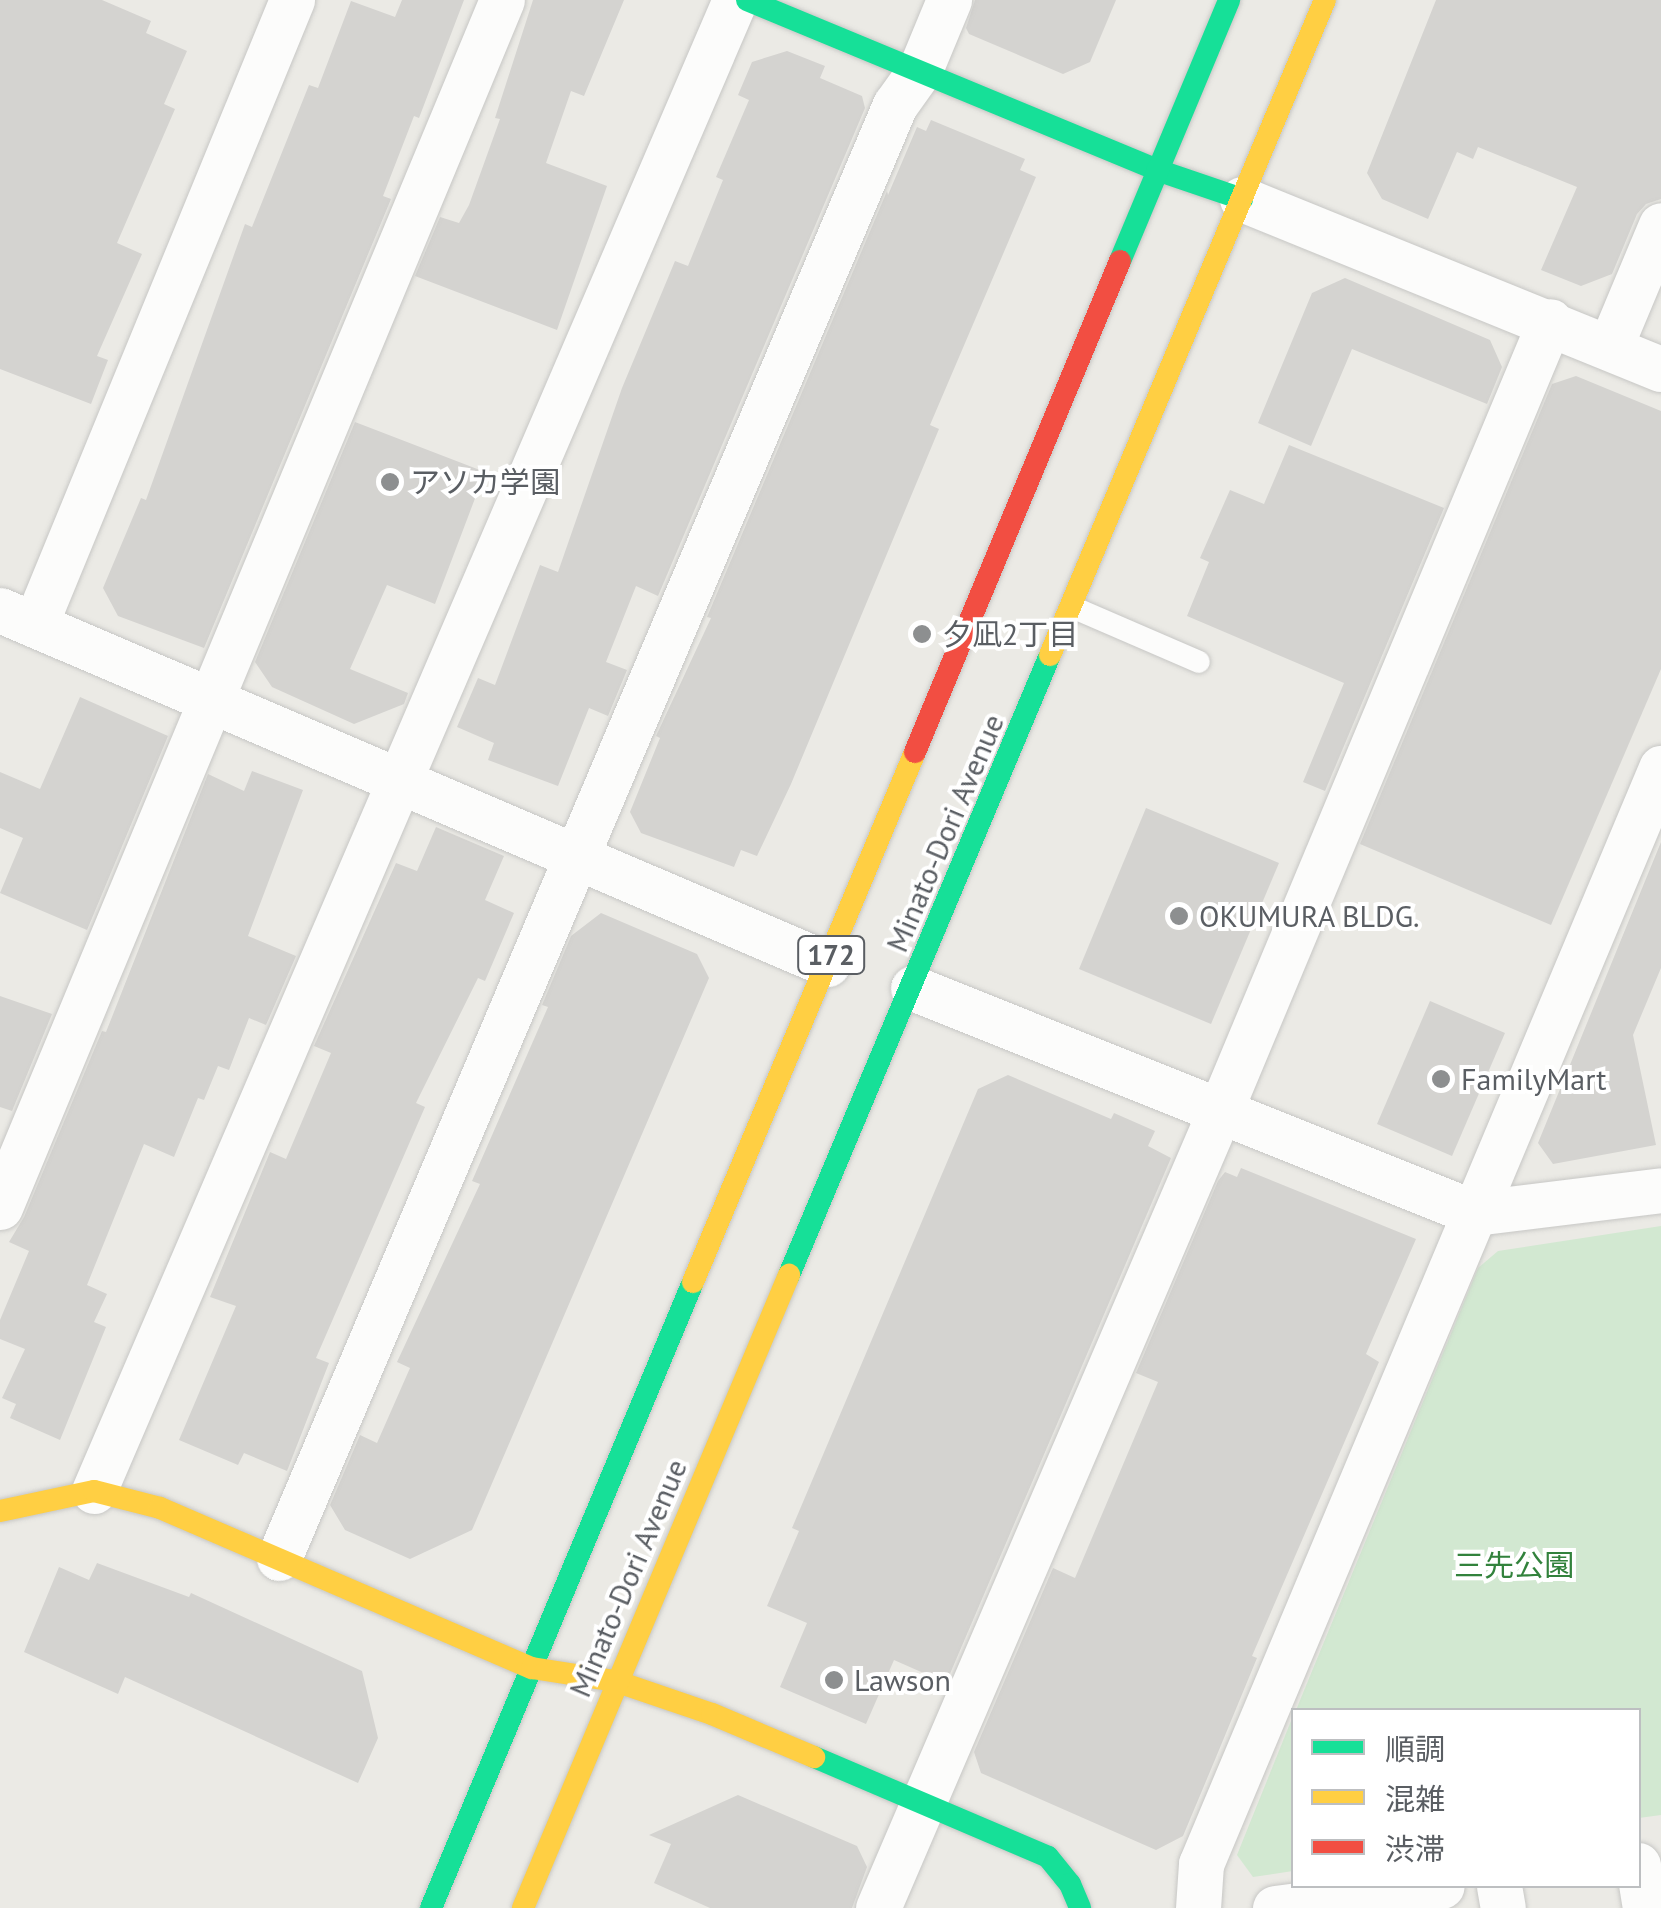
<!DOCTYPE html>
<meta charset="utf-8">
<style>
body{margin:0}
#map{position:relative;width:1661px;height:1908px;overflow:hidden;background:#ebeae5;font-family:"PT Sans","Noto Sans JP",sans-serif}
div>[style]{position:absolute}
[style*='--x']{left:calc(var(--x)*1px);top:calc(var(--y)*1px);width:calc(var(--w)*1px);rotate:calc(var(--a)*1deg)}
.green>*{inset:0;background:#d2e8d1}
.building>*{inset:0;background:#d4d3d0}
.roads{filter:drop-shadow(0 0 2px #c7c7c5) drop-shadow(0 0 2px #c7c7c5)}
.lane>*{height:22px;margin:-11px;padding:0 11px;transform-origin:11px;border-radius:11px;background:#fcfcfb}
.street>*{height:45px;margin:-22.5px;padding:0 22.5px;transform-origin:22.5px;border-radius:22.5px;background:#fcfcfb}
.fast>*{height:22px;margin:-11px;padding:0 11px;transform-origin:11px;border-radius:11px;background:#16e098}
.slow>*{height:22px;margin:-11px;padding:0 11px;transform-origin:11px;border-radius:11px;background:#ffcf43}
.jam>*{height:22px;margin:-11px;padding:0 11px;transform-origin:11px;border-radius:11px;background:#f24e42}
.dots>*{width:28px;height:28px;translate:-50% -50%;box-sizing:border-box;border:5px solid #fff;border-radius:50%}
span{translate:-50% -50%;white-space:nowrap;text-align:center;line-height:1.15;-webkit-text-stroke:8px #fff;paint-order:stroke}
.shield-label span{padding:2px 8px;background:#fff;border:2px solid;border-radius:8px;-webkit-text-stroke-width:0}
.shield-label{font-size:28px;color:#5a5e63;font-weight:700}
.poi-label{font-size:30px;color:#5a5e63}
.left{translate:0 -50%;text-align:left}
.street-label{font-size:30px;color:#5a5e63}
.park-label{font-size:30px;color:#32823c}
.legend{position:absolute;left:1291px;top:1708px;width:350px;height:180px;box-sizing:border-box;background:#fff;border:2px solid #bdbfc1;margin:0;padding:12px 18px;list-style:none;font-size:30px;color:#5a5e63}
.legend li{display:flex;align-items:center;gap:20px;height:50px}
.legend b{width:50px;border:2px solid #bdbfc1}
</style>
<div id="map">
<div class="green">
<div style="clip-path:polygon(1661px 1226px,1661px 1815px,1639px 1818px,1638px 1710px,1296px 1710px,1478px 1268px,1498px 1251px)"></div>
<div style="clip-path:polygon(1293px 1716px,1293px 1871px,1253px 1877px,1237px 1855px)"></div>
</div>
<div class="building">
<div style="clip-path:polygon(0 0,102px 0,151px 21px,146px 33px,187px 51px,164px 104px,175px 109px,117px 243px,142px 254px,97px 356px,108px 360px,91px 404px,0 369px)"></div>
<div style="clip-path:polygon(402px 0,464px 0,419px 118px,414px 116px,383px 196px,391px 199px,204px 648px,118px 616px,103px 588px,141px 498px,146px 500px,245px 224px,252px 227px,309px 85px,318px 88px,351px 1px,395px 17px)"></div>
<div style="clip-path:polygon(533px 0,624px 0,584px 96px,571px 91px,546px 163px,607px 186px,557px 330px,415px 276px,440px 217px,459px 223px,469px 205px,500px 119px,495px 118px)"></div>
<div style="clip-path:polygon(975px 0,1116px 0,1090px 62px,1063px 74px,969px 34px,966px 28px)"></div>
<div style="clip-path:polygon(1436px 0,1661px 0,1661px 199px,1646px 204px,1637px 214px,1612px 274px,1581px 286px,1541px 270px,1577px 187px,1478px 147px,1473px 159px,1457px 152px,1428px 219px,1382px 199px,1367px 173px)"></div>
<div style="clip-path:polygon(787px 51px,825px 66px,820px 78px,862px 96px,865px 108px,658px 596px,636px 586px,606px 662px,627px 670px,608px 716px,589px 708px,558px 786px,488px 760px,494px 743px,457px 727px,478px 678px,495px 685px,540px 565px,558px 572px,622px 388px,675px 261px,688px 266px,723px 180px,716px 177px,749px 100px,738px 95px,752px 62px)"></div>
<div style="clip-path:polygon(931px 120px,1025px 159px,1020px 170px,1036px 177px,930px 425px,939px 429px,791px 784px,757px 856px,741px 850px,734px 867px,641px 833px,630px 812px,660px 738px,656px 736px,711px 618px,707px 617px,887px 191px,888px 195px,917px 127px,926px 131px)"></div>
<div style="clip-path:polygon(1345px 278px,1490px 340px,1502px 367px,1487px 404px,1352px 349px,1311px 446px,1258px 423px,1312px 293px)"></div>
<div style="clip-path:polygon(1576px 376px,1661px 411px,1661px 669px,1551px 925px,1360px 844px,1552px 384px)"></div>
<div style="clip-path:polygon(355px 422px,485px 472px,435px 604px,387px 585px,350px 669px,408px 693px,404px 704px,354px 724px,272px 687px,255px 662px)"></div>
<div style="clip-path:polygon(1289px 445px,1444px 508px,1325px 791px,1303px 782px,1344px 683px,1187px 616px,1209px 562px,1200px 558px,1230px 490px,1264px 504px)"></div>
<div style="clip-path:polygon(80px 697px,168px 736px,87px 930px,0 893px,23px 838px,0 828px,0 772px,40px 789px)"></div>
<div style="clip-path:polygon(252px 771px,303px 790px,248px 936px,296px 956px,266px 1025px,249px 1018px,229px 1070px,218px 1066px,204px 1100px,198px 1098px,174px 1157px,144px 1144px,87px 1285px,107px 1294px,94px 1322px,106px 1327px,60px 1440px,10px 1418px,16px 1404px,2px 1398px,25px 1349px,0 1339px,0 1320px,29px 1251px,9px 1242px,24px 1217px,102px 1031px,106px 1032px,208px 774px,244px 791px)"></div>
<div style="clip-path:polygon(1146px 808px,1279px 863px,1211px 1024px,1079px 969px)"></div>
<div style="clip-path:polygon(436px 827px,504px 856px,485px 900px,514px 913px,485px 981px,478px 978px,416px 1103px,425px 1107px,316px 1358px,329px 1363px,287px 1471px,244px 1453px,238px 1465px,179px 1440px,236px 1306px,210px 1297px,270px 1152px,286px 1159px,331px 1053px,314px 1046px,396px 863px,417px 871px)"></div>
<div style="clip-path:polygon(1661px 842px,1661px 968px,1633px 1035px,1656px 1145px,1553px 1164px,1538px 1143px)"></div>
<div style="clip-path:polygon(601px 913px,697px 954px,709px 978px,472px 1530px,410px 1559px,345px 1530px,330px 1505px,360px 1435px,377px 1443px,410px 1368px,397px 1362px,480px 1184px,472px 1181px,548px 1007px,542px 1005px,571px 936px)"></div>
<div style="clip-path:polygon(0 996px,52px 1014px,12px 1111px,0 1107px)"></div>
<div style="clip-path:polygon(1430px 1001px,1505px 1033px,1452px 1156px,1377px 1124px)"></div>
<div style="clip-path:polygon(1008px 1075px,1111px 1119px,1114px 1113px,1155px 1131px,1148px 1146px,1171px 1158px,946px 1683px,894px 1660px,866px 1724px,780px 1687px,807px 1623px,767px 1606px,799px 1531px,792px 1528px,978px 1089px)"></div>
<div style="clip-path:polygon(1241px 1168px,1416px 1239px,1366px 1354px,1379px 1362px,1252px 1656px,1257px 1658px,1214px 1762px,1183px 1836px,1156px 1850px,981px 1773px,974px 1752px,1053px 1568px,1075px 1578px,1158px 1382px,1136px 1373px,1218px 1181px,1225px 1172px,1237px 1177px)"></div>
<div style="clip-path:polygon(97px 1563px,189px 1597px,191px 1593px,362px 1671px,378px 1738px,358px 1783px,125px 1677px,118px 1694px,24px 1652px,59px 1567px,89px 1580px)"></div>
<div style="clip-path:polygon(738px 1795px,857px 1846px,867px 1867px,852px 1908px,710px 1908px,654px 1883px,671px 1844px,649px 1835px)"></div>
</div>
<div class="roads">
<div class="lane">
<div style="--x:1072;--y:607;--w:138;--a:23.4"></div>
</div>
<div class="street">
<div style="--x:1242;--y:199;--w:452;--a:22.1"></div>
<div style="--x:1610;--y:347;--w:132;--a:-67.3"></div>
<div style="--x:0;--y:610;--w:900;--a:23.17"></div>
<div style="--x:35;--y:625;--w:676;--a:-67.65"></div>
<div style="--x:913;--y:988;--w:605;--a:21.82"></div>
<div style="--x:1475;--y:1213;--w:187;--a:-7"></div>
<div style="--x:0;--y:1207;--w:1307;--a:-67.42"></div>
<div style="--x:94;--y:1491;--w:1623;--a:-66.74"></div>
<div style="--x:279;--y:1558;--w:1578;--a:-67.03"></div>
<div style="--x:895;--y:105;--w:43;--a:-54.5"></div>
<div style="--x:920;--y:70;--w:76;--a:-67.5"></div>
<div style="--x:1638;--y:1865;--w:44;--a:80.8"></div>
<div style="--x:1499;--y:1886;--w:22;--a:80"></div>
<div style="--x:878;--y:1908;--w:867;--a:-66.78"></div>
<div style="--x:1220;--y:1111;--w:856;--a:-67.33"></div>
<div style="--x:1198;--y:1908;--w:44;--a:-86.1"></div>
<div style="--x:1201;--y:1864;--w:1189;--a:-67.23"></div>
<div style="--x:1275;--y:1908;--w:168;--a:-7.5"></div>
</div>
<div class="fast">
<div style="--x:747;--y:0;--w:444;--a:22.5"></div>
<div style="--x:1157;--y:170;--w:90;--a:18.8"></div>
<div style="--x:1120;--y:261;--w:283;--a:-67.3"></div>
<div style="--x:789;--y:1275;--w:673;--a:-67.17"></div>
<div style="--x:814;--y:1757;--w:254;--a:23.1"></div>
<div style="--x:1048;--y:1857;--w:35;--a:51"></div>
<div style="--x:1070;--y:1884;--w:26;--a:67"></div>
<div style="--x:431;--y:1908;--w:679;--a:-67.29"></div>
</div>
<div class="slow">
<div style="--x:1050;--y:655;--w:710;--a:-67.23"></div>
<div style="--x:693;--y:1282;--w:575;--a:-67.27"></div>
<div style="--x:0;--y:1511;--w:96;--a:-12"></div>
<div style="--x:94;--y:1491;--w:68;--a:14.4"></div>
<div style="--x:160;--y:1508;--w:405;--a:23.3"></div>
<div style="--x:532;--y:1668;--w:84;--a:8.9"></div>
<div style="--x:615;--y:1681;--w:102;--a:18.8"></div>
<div style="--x:712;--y:1714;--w:111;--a:22.9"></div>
<div style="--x:523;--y:1908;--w:687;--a:-67.21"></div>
</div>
<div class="jam">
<div style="--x:915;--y:752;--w:532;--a:-67.34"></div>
</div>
</div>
<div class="dots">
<div style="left:390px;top:482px;background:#8d8f90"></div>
<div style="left:922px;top:634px;background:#8d8f90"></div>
<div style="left:1179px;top:916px;background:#8d8f90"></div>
<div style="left:1441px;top:1079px;background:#8d8f90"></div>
<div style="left:834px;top:1680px;background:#8d8f90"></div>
</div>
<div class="shield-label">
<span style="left:831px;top:955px">172</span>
</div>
<div class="poi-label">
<span class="left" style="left:410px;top:482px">アソカ学園</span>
<span class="left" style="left:942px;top:634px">夕凪2丁目</span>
<span class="left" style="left:1199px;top:916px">OKUMURA BLDG.</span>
<span class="left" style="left:1461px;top:1079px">FamilyMart</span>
<span class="left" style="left:854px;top:1680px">Lawson</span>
</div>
<div class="street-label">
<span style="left:945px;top:833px;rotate:-67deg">Minato-Dori Avenue</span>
<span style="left:628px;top:1578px;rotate:-67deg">Minato-Dori Avenue</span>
</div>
<div class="park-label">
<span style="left:1514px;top:1565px">三先公園</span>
</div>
<ul class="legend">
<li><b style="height:12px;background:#16e098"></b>順調</li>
<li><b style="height:12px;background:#ffcf43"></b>混雑</li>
<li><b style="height:12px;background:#f24e42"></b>渋滞</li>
</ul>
</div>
